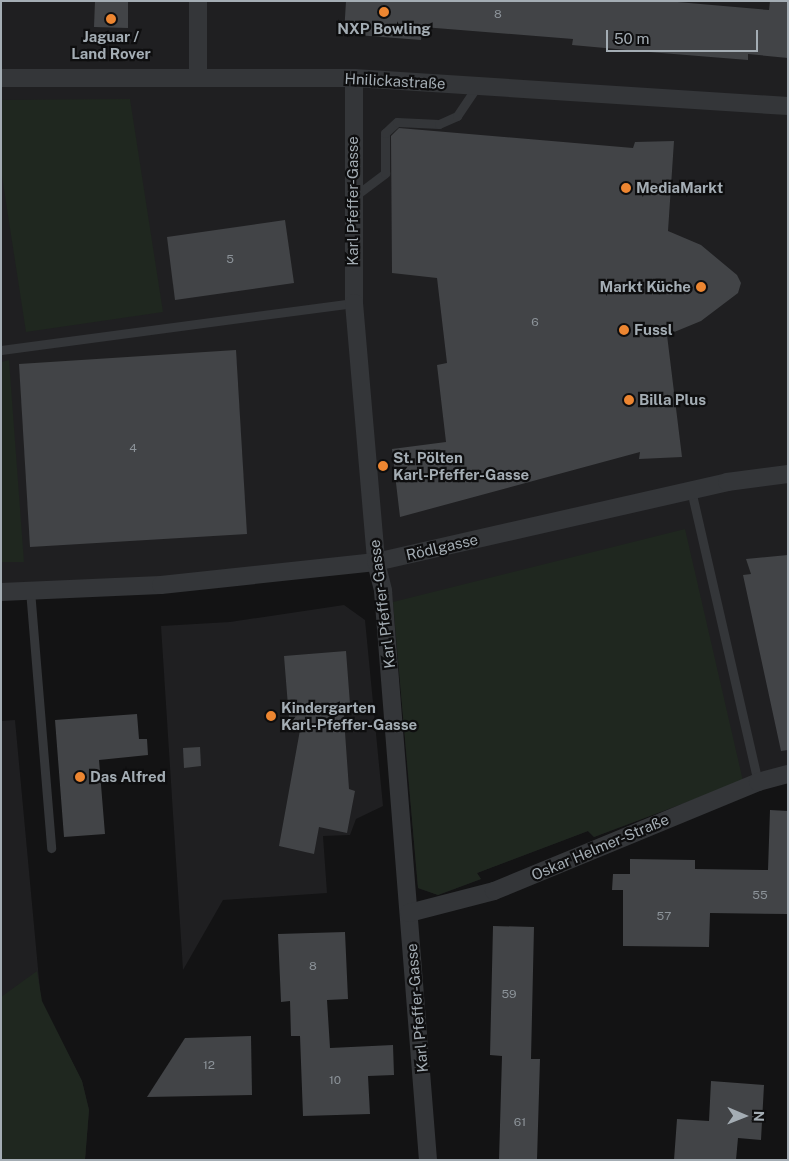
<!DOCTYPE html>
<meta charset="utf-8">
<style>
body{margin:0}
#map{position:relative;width:789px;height:1161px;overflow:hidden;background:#131314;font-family:"Public Sans",sans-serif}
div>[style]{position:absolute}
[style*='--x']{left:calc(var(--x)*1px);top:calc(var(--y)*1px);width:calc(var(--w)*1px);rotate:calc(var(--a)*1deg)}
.built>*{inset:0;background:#1f1f21}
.green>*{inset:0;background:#1f271f}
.building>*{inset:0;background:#424447}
.service>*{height:9px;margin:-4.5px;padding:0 4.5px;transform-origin:4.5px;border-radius:4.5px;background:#343639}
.minor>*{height:18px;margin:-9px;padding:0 9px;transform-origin:9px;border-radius:9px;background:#343639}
.dots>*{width:14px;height:14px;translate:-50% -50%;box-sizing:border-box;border:2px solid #0e0e0f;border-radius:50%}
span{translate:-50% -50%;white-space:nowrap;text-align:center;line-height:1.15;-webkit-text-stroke:4.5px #0e0e0f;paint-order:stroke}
.number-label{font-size:12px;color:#8c9399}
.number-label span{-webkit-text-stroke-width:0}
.poi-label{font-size:15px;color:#a4adb4;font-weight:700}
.left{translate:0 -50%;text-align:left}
.right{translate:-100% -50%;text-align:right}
.street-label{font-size:15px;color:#a4adb4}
.frame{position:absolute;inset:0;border:2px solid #a4adb4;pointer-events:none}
.north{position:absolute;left:719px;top:1091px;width:50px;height:50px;-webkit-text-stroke:4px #0e0e0f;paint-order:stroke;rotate:91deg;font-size:14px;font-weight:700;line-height:20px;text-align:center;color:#a4adb4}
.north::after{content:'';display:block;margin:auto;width:18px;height:22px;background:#a4adb4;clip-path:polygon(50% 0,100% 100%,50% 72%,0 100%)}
.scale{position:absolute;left:606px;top:30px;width:152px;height:22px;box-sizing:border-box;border:2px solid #a4adb4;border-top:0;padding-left:6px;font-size:15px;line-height:18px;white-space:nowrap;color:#a4adb4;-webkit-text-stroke:4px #0e0e0f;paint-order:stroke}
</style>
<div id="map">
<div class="built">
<div style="clip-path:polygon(1px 1px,788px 1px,788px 769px,743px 781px,594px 837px,588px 831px,477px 873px,481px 879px,438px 895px,418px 888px,393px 602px,381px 557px,166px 580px,1px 588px)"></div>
<div style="clip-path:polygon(344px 605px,365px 620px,383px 806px,356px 819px,350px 835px,323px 836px,327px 893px,223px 900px,183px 970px,161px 626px,230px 622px)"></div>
<div style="clip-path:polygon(15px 720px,41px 1001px,82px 1081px,89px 1110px,85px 1160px,1px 1160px,1px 721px)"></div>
</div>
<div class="green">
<div style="clip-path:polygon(130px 99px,163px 312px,26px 332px,1px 170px,1px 100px)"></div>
<div style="clip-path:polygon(9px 360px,24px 562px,1px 562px,1px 362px)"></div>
<div style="clip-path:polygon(685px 529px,743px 781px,594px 837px,588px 831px,477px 873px,481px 879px,438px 895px,418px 888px,393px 602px)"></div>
<div style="clip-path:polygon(37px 971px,42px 1001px,82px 1081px,89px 1110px,85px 1160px,1px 1160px,1px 997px)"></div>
</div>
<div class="building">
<div style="clip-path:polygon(95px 1px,128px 1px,128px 28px,94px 27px)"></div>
<div style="clip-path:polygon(346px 1px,666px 1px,769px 10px,770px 1px,788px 2px,788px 58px,748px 54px,748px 60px,649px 52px,572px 45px,573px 39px,423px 27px,421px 40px,344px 34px)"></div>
<div style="clip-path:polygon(399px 128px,633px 148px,635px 142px,674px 141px,668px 231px,701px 245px,737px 275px,741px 283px,738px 293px,701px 321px,667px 335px,682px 457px,639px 459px,640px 452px,400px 517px,392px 449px,446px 442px,437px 365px,447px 363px,437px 278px,392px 273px,391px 136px)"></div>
<div style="clip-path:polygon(285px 220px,294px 283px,175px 300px,167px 237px)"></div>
<div style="clip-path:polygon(236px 350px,247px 534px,30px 547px,19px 364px)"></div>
<div style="clip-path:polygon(788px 555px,788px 750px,781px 751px,743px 575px,751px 574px,746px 559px)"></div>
<div style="clip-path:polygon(346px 651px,350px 704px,343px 704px,349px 789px,355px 791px,347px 833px,319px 827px,314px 854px,279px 846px,300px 730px,290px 731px,284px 656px)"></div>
<div style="clip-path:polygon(137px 714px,139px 739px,147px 739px,148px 755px,99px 760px,105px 834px,64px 837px,55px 720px)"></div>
<div style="clip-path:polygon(200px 747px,201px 766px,184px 768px,183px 748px)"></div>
<div style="clip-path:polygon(770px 810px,788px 811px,788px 914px,710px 913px,709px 947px,623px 946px,623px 890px,612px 890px,613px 874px,630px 874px,630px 859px,695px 860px,695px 869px,768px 870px)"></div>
<div style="clip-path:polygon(493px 926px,534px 927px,531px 1059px,540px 1059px,537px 1160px,499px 1160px,502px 1056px,490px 1055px)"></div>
<div style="clip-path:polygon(345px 932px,348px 999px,327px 1000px,330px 1048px,393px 1045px,394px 1075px,368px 1076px,370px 1114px,303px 1116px,300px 1036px,291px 1036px,290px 1001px,281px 1002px,278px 934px)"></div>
<div style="clip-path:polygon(251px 1036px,252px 1095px,147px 1097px,185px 1038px)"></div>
<div style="clip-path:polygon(711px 1081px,764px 1085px,761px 1140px,738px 1138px,736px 1160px,674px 1160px,677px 1119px,709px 1121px)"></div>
</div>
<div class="service">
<div style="--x:355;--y:196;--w:38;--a:-37"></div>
<div style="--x:385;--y:173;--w:40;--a:-90"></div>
<div style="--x:385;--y:133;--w:16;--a:-43"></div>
<div style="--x:397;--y:122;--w:42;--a:2.7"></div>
<div style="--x:439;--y:124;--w:20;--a:-24"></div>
<div style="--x:457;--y:116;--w:37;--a:-56"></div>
<div style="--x:1;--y:350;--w:356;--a:-7.6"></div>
<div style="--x:691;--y:490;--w:300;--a:77.1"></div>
<div style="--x:30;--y:590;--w:259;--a:85.3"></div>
</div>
<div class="minor">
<div style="--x:198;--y:1;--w:75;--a:90"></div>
<div style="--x:1;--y:78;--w:353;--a:0"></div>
<div style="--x:354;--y:78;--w:435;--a:3.7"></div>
<div style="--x:354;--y:78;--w:225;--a:90"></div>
<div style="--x:354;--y:303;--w:260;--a:85.1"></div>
<div style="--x:376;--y:562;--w:30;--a:76"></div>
<div style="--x:383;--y:591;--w:571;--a:85.48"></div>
<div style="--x:1;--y:592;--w:160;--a:-2.5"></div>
<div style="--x:161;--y:585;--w:216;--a:-6.1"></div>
<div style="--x:376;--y:562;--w:360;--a:-12.8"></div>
<div style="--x:727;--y:482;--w:62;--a:-7.5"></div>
<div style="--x:409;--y:913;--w:88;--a:-14.5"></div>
<div style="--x:494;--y:891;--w:286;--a:-22.4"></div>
<div style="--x:758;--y:782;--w:31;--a:-15"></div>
</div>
<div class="dots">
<div style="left:384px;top:12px;background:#ed8631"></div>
<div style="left:111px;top:19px;background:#ed8631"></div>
<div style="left:626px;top:188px;background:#ed8631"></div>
<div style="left:701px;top:287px;background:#ed8631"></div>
<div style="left:624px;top:330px;background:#ed8631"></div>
<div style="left:629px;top:400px;background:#ed8631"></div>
<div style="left:383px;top:466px;background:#ed8631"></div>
<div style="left:271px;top:716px;background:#ed8631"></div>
<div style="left:80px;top:777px;background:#ed8631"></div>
</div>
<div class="number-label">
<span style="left:498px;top:15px">8</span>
<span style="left:230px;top:260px">5</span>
<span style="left:535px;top:323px">6</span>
<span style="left:133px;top:449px">4</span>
<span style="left:760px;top:896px">55</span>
<span style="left:664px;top:917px">57</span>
<span style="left:313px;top:967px">8</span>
<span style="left:509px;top:995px">59</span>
<span style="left:209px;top:1066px">12</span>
<span style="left:335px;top:1081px">10</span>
<span style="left:520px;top:1123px">61</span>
</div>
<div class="poi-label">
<span style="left:384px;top:29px">NXP Bowling</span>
<span style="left:111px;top:45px">Jaguar /<br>Land Rover</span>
<span class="left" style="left:636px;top:188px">MediaMarkt</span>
<span class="right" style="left:691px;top:287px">Markt Küche</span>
<span class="left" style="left:634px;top:330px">Fussl</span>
<span class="left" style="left:639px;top:400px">Billa Plus</span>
<span class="left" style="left:393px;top:466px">St. Pölten<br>Karl-Pfeffer-Gasse</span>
<span class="left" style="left:281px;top:716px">Kindergarten<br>Karl-Pfeffer-Gasse</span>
<span class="left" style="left:90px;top:777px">Das Alfred</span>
</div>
<div class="street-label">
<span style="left:395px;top:81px;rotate:3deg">Hnilickastraße</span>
<span style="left:353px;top:201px;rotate:-90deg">Karl Pfeffer-Gasse</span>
<span style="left:442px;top:547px;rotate:-13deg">Rödlgasse</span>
<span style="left:382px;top:604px;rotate:-97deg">Karl Pfeffer-Gasse</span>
<span style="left:600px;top:847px;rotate:-23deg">Oskar Helmer-Straße</span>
<span style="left:417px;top:1008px;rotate:-95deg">Karl Pfeffer-Gasse</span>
</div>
<div class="frame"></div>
<div class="north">N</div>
<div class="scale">50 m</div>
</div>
